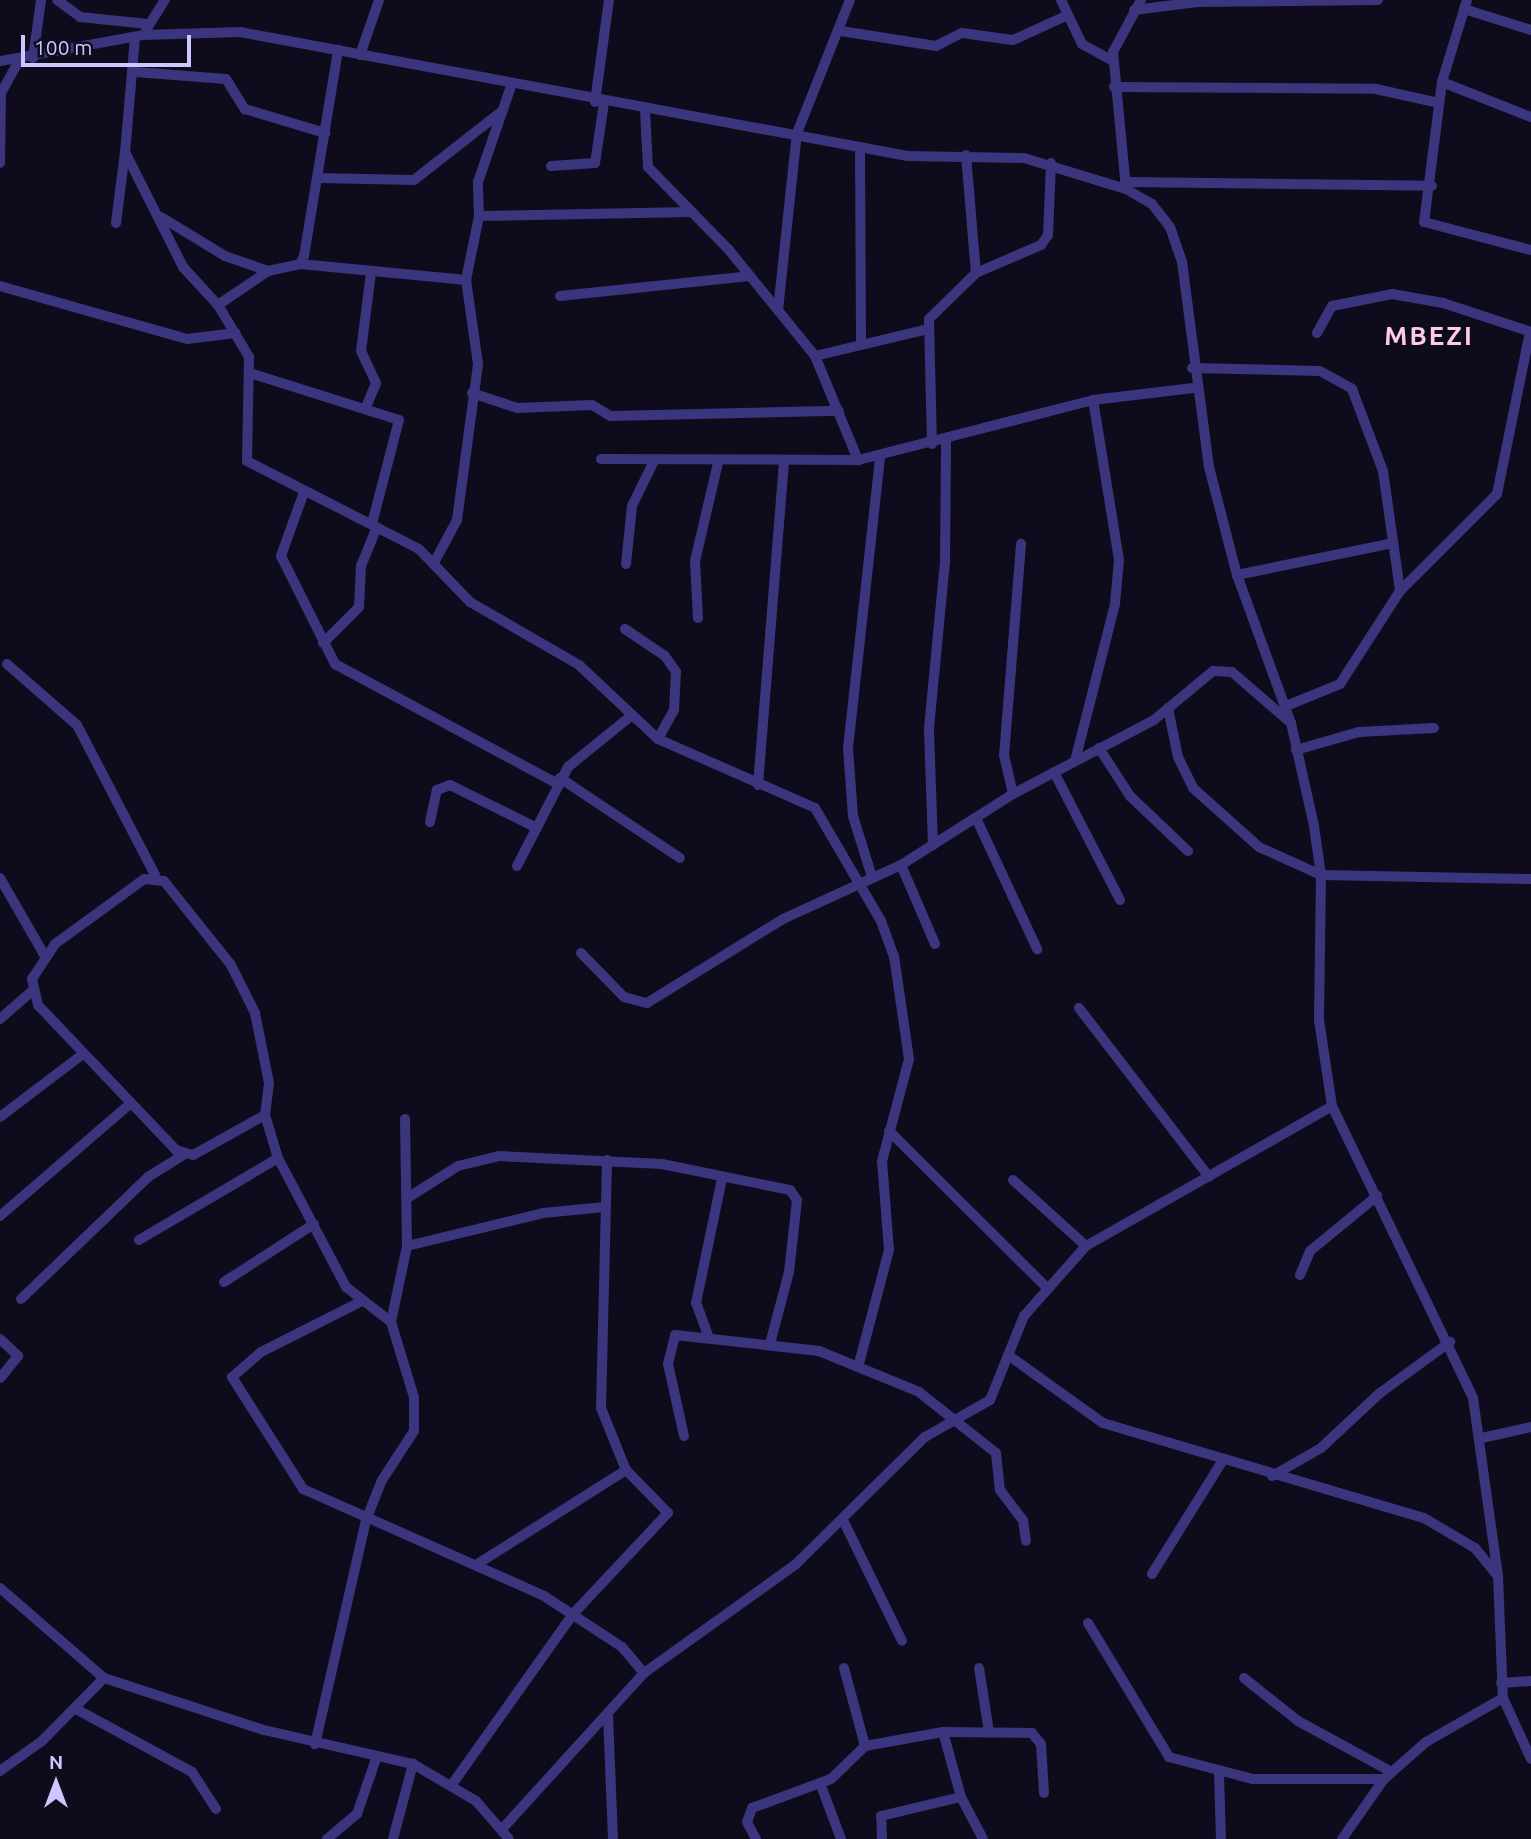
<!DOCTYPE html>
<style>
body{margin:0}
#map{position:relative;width:1531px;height:1839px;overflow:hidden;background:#0e0b1c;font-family:Ubuntu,sans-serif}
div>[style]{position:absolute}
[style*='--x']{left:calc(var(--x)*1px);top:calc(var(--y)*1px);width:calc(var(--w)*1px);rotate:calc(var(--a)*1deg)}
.minor>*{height:10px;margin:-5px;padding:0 5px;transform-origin:5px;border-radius:5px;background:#3a357c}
span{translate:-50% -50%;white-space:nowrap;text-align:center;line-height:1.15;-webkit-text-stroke:6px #0e0b1c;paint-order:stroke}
.district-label{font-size:26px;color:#ffc9ea;font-weight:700;letter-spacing:2px}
.north{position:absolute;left:21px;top:1748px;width:70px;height:70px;-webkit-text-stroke:5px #0e0b1c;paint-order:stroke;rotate:0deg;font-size:19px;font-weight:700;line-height:28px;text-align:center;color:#cec7ff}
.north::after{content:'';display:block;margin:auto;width:24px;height:32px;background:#cec7ff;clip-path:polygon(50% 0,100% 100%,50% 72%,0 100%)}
.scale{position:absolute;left:21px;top:35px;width:170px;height:32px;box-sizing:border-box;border:4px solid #cec7ff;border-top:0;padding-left:9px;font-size:21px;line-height:24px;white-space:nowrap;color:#cec7ff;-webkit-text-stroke:5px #0e0b1c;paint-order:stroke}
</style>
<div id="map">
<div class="minor">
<div style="--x:57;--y:0;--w:29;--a:36"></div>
<div style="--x:80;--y:17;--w:68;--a:5.9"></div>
<div style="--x:1061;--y:0;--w:49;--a:64.5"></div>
<div style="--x:1082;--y:44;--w:35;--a:29"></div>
<div style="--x:1467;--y:0;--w:86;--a:107"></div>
<div style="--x:1442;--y:82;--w:141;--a:97.3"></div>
<div style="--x:1424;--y:222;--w:111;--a:14.7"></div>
<div style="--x:1464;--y:9;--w:70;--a:17.4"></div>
<div style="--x:1134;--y:10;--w:64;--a:-7.2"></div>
<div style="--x:1197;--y:2;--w:181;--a:-0.6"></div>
<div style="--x:146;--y:30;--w:36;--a:-58"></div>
<div style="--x:841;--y:31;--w:96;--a:9"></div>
<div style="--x:936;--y:46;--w:29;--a:-27"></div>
<div style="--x:962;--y:33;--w:51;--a:7.8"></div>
<div style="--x:1013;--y:40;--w:58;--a:-24.4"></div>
<div style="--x:135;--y:38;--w:114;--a:95"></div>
<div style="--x:125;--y:152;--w:129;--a:63.2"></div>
<div style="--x:183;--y:267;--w:52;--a:47.4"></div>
<div style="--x:218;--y:305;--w:61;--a:59.2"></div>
<div style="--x:249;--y:357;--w:104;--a:91.1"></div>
<div style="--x:247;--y:461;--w:193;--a:27.1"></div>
<div style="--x:419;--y:549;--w:74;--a:46.1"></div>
<div style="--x:470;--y:602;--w:126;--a:30"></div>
<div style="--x:579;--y:665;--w:108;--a:43.1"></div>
<div style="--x:658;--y:739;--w:171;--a:23.7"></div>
<div style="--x:815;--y:808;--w:131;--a:59.7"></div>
<div style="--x:881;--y:921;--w:37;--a:70"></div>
<div style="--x:894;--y:956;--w:104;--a:81.7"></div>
<div style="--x:909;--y:1059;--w:106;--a:104.8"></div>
<div style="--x:882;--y:1161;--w:89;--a:85.5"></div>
<div style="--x:889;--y:1250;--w:121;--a:104.8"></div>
<div style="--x:360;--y:55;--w:58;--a:-70.9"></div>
<div style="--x:33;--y:58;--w:59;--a:-82.1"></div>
<div style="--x:0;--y:61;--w:145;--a:-10.3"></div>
<div style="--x:143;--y:35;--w:97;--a:-1.8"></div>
<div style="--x:240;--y:32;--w:679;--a:10.52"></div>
<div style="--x:908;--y:156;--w:116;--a:1"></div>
<div style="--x:1024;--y:158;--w:107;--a:16.9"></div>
<div style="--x:1126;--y:189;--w:30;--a:30"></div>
<div style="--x:1152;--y:204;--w:29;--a:52"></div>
<div style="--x:1170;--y:227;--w:37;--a:71"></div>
<div style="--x:1182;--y:262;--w:207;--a:82.5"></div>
<div style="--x:1209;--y:467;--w:112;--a:75.5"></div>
<div style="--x:1237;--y:575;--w:158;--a:70"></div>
<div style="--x:1291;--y:723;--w:106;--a:77.4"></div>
<div style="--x:1314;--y:826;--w:49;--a:81.9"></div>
<div style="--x:1321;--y:875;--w:145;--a:90.8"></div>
<div style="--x:1319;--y:1020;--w:87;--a:81.4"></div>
<div style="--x:1332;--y:1106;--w:324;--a:64.2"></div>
<div style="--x:1473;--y:1398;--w:180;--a:82"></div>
<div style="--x:1498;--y:1576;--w:122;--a:87.7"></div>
<div style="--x:1503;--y:1698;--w:67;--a:65.3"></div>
<div style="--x:135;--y:72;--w:91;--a:4.4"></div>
<div style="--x:226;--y:79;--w:36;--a:58"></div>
<div style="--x:245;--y:109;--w:84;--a:16.7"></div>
<div style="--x:1442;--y:82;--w:96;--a:21.5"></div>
<div style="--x:1114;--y:87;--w:262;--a:0.4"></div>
<div style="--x:1376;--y:89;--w:65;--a:12.5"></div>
<div style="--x:595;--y:102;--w:103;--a:-82.2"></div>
<div style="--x:645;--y:110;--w:57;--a:87"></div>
<div style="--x:648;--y:167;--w:116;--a:45.7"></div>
<div style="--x:729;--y:250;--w:136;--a:50.9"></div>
<div style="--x:815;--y:356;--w:113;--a:67.5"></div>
<div style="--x:860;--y:147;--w:194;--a:89.7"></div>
<div style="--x:966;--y:155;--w:118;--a:85.2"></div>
<div style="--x:0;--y:163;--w:70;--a:-89.2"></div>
<div style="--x:1;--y:93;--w:38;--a:-61"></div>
<div style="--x:551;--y:166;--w:44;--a:-3.9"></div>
<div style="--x:595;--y:163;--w:61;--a:-81.5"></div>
<div style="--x:318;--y:178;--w:96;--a:1.2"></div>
<div style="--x:414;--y:180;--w:110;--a:-38"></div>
<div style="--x:1126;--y:182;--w:306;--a:0.7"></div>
<div style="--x:1126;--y:189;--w:138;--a:-95.4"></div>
<div style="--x:1113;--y:52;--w:59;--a:-61.7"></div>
<div style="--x:479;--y:216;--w:213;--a:-1.1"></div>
<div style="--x:161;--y:217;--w:75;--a:31.4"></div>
<div style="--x:225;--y:256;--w:46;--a:19.2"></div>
<div style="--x:116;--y:223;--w:72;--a:-82.8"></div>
<div style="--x:300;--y:264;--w:167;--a:5.5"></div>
<div style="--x:0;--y:286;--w:194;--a:15.8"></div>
<div style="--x:187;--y:339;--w:49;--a:-7"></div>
<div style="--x:560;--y:296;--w:190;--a:-6"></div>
<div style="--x:218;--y:305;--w:60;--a:-34.2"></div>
<div style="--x:268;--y:271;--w:33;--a:-12"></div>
<div style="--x:300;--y:264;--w:9;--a:-63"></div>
<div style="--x:304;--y:256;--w:209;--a:-80.6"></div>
<div style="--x:778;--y:310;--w:178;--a:-83.9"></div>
<div style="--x:797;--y:133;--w:143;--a:-68.3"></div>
<div style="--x:1317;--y:333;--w:31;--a:-61"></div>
<div style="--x:1332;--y:306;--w:61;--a:-11.3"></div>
<div style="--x:1392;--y:294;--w:52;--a:10"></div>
<div style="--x:1443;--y:303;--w:93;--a:18.2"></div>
<div style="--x:815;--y:356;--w:116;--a:-13.4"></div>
<div style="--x:1192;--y:368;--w:128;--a:1.3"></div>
<div style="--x:1320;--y:371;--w:37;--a:29"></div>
<div style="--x:1352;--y:389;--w:88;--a:69.3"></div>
<div style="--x:1383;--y:471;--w:121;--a:81.9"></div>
<div style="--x:253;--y:374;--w:153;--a:17.5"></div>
<div style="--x:399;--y:420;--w:107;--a:104.6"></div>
<div style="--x:472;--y:393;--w:47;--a:18.4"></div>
<div style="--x:517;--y:408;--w:75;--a:-2.3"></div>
<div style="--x:592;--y:405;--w:21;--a:31"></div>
<div style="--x:610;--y:416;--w:229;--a:-1.3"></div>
<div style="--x:366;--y:407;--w:26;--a:-67"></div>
<div style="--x:376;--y:383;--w:35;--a:-115"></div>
<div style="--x:361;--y:351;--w:79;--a:-82.7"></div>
<div style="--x:932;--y:444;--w:125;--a:-91.4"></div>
<div style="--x:929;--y:319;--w:66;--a:-44.4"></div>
<div style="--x:976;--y:273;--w:71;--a:-23.3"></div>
<div style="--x:1041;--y:245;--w:12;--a:-55"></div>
<div style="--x:1048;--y:235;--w:72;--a:-87.6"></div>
<div style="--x:601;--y:459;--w:257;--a:0.2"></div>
<div style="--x:858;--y:460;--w:243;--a:-14.3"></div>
<div style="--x:1093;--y:400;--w:101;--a:-6.8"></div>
<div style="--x:304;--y:492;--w:68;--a:109.8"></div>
<div style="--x:281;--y:556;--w:121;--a:63.4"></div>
<div style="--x:335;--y:664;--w:251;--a:28.3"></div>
<div style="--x:435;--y:561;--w:47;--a:-61.8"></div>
<div style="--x:457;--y:520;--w:157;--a:-82.3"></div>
<div style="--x:478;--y:364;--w:85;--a:-98.1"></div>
<div style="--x:466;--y:280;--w:65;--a:-78.5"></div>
<div style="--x:479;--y:216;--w:34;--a:-92"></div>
<div style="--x:478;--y:182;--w:102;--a:-71"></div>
<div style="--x:626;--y:564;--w:58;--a:-84.1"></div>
<div style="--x:632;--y:506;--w:48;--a:-64"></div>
<div style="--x:1237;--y:575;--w:159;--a:-11.6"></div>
<div style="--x:698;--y:618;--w:57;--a:-93"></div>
<div style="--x:695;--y:561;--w:101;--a:-76.8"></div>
<div style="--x:625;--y:629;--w:48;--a:34"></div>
<div style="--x:665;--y:656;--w:19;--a:55"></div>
<div style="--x:676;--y:672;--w:38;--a:93"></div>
<div style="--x:674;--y:710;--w:33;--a:119"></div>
<div style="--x:323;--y:643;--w:51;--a:-45"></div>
<div style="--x:359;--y:607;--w:41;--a:-87.2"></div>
<div style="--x:361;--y:566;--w:42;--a:-67.7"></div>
<div style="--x:7;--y:664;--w:93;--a:41.1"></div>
<div style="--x:77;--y:725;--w:169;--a:62.5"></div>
<div style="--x:1286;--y:706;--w:58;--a:-22.2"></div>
<div style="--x:1340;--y:684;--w:111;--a:-57.2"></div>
<div style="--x:1400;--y:591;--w:137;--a:-45"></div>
<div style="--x:1497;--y:494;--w:165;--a:-78.5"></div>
<div style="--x:1168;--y:708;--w:50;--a:78.5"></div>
<div style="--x:1178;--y:757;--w:34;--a:64"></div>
<div style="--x:1193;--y:788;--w:89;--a:41.8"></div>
<div style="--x:1259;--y:847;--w:68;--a:24.3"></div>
<div style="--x:1321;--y:875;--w:210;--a:1.1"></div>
<div style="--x:1099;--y:748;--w:57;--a:57.1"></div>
<div style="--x:1130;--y:796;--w:80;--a:43.5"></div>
<div style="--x:1296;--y:750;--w:66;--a:-15.9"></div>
<div style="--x:1359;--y:732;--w:75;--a:-3.1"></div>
<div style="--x:1075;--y:761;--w:162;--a:-75.7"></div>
<div style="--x:1115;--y:604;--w:44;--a:-84.8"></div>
<div style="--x:1119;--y:560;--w:162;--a:-99.2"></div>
<div style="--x:1054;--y:772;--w:144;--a:62.7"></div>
<div style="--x:560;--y:778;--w:144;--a:33.7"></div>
<div style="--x:758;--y:785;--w:323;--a:-85.4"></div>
<div style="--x:1013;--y:794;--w:39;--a:-103"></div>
<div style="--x:1004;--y:756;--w:213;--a:-85.4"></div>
<div style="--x:976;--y:818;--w:145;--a:65"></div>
<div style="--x:430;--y:822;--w:33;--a:-78"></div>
<div style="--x:437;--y:790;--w:14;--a:-21"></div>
<div style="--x:450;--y:785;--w:97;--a:26.3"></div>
<div style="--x:933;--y:845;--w:117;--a:-92"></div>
<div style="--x:929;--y:728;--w:168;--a:-84.5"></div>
<div style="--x:945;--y:561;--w:122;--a:-89.5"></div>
<div style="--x:901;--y:865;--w:86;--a:66.7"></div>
<div style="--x:517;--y:866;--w:111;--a:-62.7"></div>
<div style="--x:568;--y:767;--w:82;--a:-39.1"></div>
<div style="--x:872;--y:877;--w:64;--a:-107.3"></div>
<div style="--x:853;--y:816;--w:68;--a:-94.2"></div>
<div style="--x:848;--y:748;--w:293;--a:-83.7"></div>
<div style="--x:0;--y:878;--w:92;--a:60.1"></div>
<div style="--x:581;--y:953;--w:62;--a:45.7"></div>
<div style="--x:624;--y:997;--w:24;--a:15"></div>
<div style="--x:647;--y:1003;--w:160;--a:-31.7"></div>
<div style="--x:783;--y:919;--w:130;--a:-24.6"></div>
<div style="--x:901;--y:865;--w:133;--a:-32.4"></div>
<div style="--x:1013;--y:794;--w:159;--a:-27.7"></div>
<div style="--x:1154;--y:720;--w:77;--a:-39.7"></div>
<div style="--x:1213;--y:671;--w:19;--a:3"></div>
<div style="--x:1232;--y:672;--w:78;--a:40.8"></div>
<div style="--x:1079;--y:1008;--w:213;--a:52.4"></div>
<div style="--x:0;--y:1019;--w:41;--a:-41.1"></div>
<div style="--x:265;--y:1115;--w:82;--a:150.9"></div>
<div style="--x:193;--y:1155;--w:18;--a:-164"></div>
<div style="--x:176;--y:1150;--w:200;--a:-133.6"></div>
<div style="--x:38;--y:1005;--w:27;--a:-103"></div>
<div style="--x:32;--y:979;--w:42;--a:-56.7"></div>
<div style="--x:55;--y:944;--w:110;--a:-36.1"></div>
<div style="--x:144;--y:879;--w:20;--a:6"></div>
<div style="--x:164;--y:881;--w:107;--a:51.4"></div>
<div style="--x:231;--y:965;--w:54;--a:63.4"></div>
<div style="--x:255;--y:1013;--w:71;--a:78.7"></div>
<div style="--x:269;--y:1083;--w:32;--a:97"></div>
<div style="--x:265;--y:1115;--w:45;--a:73.2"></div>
<div style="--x:278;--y:1158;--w:146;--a:62.2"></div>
<div style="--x:346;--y:1287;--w:57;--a:37.9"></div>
<div style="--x:391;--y:1322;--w:78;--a:73"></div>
<div style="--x:414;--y:1397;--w:34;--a:90"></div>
<div style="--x:414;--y:1431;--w:59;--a:123.1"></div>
<div style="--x:382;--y:1480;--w:43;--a:111.8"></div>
<div style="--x:366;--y:1520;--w:230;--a:102.8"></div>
<div style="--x:0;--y:1117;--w:104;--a:-37.2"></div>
<div style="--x:889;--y:1131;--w:221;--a:44.8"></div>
<div style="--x:1013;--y:1180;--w:98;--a:42.1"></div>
<div style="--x:409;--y:1197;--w:58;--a:-32.3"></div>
<div style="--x:458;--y:1166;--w:42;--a:-13.7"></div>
<div style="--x:499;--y:1156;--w:163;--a:2.8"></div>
<div style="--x:662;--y:1164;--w:131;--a:11.5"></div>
<div style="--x:790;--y:1190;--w:12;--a:55"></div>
<div style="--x:797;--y:1200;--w:72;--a:96.3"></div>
<div style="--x:789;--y:1272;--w:74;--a:104.8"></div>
<div style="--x:0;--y:1216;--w:173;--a:-40.8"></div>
<div style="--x:139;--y:1240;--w:161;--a:-30.5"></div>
<div style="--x:407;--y:1246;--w:140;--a:-13.6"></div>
<div style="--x:543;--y:1213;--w:62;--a:-5.5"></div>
<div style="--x:1300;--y:1275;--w:26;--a:-67"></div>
<div style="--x:1310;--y:1251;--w:87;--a:-39.4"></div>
<div style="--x:224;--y:1282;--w:107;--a:-32.8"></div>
<div style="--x:21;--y:1299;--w:176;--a:-43.8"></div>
<div style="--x:148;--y:1177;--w:41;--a:-32.2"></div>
<div style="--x:362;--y:1301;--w:113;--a:153.2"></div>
<div style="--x:261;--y:1352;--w:38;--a:139"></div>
<div style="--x:232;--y:1377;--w:133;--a:57.6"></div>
<div style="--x:303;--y:1489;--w:264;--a:23.9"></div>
<div style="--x:544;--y:1596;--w:93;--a:33.2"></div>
<div style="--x:622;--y:1647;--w:34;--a:50"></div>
<div style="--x:391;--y:1322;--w:78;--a:-78.1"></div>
<div style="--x:407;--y:1246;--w:127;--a:-90.9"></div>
<div style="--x:709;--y:1338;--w:37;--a:-110"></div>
<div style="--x:696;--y:1303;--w:127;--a:-78.2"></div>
<div style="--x:0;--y:1339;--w:25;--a:43"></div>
<div style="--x:18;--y:1356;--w:28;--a:129"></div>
<div style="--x:1008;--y:1355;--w:117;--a:35.6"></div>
<div style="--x:1103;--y:1423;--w:335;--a:16.5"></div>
<div style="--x:1424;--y:1518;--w:59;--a:30.5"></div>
<div style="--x:1475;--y:1548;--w:36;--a:51"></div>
<div style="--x:684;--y:1436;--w:74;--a:-102.5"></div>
<div style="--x:668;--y:1364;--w:30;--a:-76"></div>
<div style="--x:675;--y:1335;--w:145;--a:6.3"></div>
<div style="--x:819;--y:1351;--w:108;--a:22.3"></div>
<div style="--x:919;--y:1392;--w:98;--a:38.4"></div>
<div style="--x:996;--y:1453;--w:37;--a:84"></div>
<div style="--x:1000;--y:1490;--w:38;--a:53"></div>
<div style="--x:1023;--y:1520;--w:21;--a:82"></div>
<div style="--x:1482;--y:1438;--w:50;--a:-12.7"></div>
<div style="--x:1272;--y:1476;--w:56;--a:-29.7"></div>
<div style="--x:1321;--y:1448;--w:81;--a:-43"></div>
<div style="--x:1380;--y:1393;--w:87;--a:-36.1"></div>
<div style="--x:844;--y:1522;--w:132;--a:64"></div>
<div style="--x:479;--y:1563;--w:174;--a:-32.3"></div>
<div style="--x:1152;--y:1574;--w:131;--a:-58.1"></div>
<div style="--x:0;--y:1588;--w:138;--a:40.9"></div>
<div style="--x:104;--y:1678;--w:168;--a:18"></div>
<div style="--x:264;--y:1730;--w:153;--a:12.9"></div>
<div style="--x:413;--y:1764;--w:73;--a:30.4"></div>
<div style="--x:476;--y:1801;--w:50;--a:49"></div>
<div style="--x:1088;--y:1623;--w:157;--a:58.8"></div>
<div style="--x:1169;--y:1757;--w:87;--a:14.7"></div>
<div style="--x:1253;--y:1779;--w:131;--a:0"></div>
<div style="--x:844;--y:1668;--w:81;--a:74.9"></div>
<div style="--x:865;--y:1746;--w:79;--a:-10.2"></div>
<div style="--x:943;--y:1732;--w:89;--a:0.6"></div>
<div style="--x:1032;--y:1733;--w:14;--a:51"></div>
<div style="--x:1041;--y:1744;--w:49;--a:86.5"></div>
<div style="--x:979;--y:1668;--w:65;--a:81.1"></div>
<div style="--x:1244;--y:1678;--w:69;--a:38.5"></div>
<div style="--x:1298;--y:1721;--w:107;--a:28.5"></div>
<div style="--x:1501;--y:1683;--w:30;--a:-4"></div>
<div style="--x:76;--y:1709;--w:132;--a:28.5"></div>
<div style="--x:192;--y:1772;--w:44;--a:57"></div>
<div style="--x:608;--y:1715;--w:124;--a:87.7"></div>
<div style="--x:943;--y:1732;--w:67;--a:74.5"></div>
<div style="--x:961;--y:1797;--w:47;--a:62.4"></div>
<div style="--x:0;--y:1771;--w:52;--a:-35.5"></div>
<div style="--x:42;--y:1741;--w:88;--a:-45.5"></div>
<div style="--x:1219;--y:1773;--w:66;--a:88.3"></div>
<div style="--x:453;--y:1783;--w:207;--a:-54.6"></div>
<div style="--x:573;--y:1614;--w:139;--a:-46.8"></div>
<div style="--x:668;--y:1513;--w:60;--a:-134.3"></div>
<div style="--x:626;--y:1470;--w:67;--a:-112"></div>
<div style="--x:601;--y:1408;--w:248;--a:-88.6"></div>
<div style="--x:820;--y:1783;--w:60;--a:69.4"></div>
<div style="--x:503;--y:1828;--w:210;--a:-47.7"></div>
<div style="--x:644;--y:1673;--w:187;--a:-35.6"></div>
<div style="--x:796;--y:1564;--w:181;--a:-44.6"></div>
<div style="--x:925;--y:1437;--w:75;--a:-29.6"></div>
<div style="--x:990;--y:1400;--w:91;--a:-68"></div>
<div style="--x:1024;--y:1316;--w:94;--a:-48.5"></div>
<div style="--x:1086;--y:1246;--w:283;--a:-29.6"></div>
<div style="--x:327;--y:1839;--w:39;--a:-40"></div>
<div style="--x:357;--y:1814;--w:61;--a:-71"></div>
<div style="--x:393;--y:1839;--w:78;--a:-75.1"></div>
<div style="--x:756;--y:1839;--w:19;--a:-118"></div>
<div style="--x:747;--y:1822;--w:15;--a:-70"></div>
<div style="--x:752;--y:1808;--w:84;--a:-20.2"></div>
<div style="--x:831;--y:1779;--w:47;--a:-44.1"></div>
<div style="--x:882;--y:1839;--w:23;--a:-92"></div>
<div style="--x:881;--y:1816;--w:82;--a:-13.4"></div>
<div style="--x:1342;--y:1839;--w:73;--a:-55"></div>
<div style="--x:1384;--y:1779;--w:56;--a:-41.4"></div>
<div style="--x:1426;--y:1742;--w:89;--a:-29.7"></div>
</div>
<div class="district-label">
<span style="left:1429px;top:336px">MBEZI</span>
</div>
<div class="north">N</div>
<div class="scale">100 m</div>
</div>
